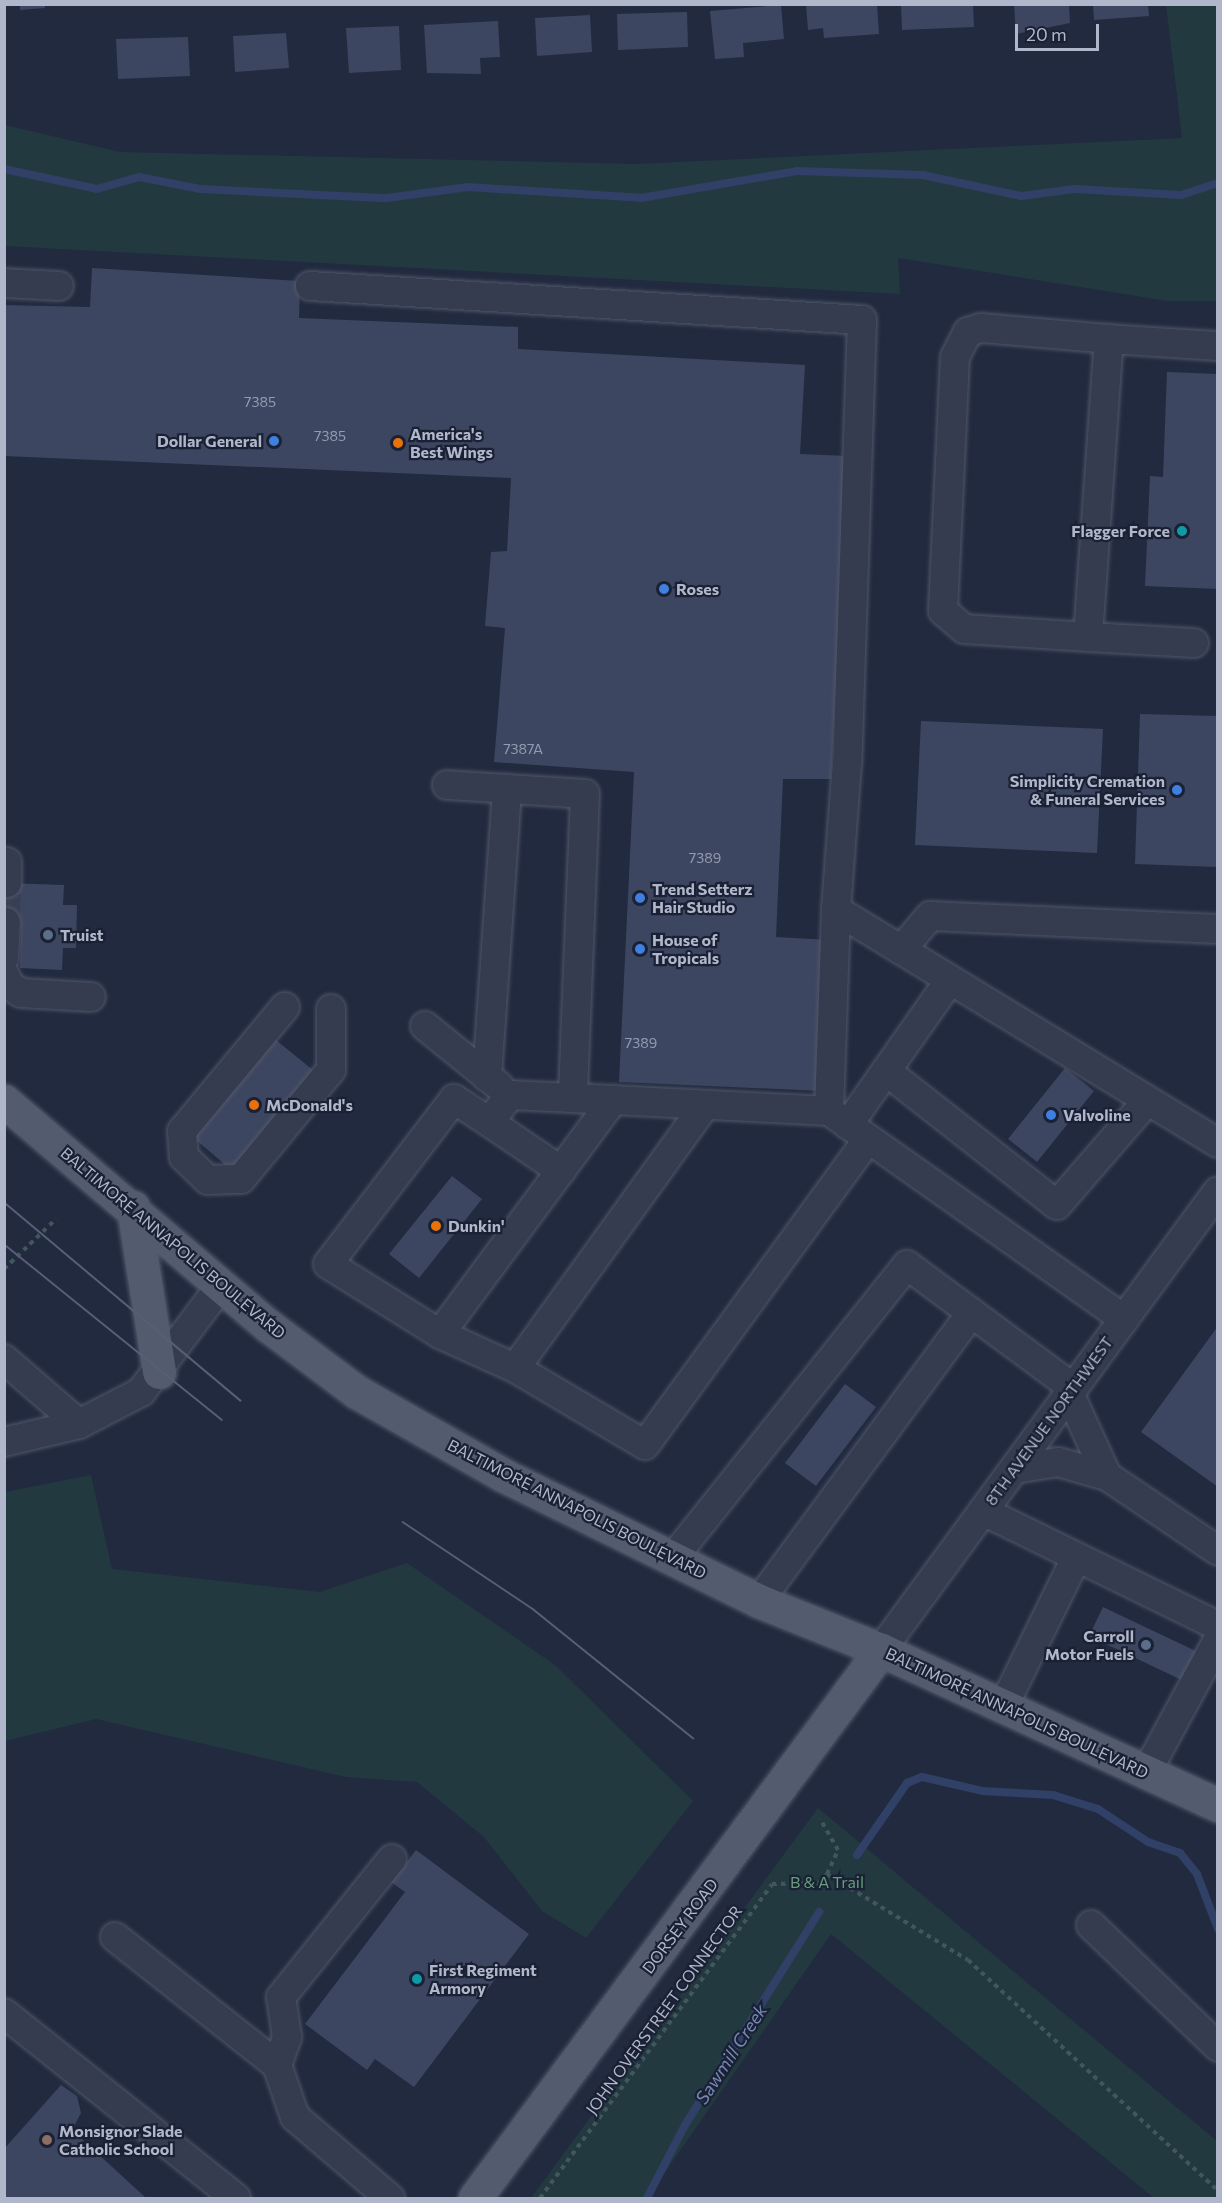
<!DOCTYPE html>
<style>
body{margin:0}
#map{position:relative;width:1222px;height:2203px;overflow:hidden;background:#212a3f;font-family:Commissioner,sans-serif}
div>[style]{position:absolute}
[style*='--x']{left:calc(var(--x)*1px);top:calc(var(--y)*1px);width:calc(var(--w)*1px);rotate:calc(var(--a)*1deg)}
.green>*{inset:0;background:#233940}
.stream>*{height:8px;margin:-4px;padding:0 4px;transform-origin:4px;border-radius:4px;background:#314066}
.building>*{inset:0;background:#3d4660}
.minor-tunnel>*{height:28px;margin-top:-14px;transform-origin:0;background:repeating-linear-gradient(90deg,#373f54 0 28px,transparent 0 42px)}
.path>*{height:4px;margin-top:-2px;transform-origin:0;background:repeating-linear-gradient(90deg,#41565d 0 4.5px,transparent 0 9px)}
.roads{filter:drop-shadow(0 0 2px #50576a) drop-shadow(0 0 2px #50576a)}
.minor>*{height:28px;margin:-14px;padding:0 14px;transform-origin:14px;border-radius:14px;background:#353c4f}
.major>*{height:33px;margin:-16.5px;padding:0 16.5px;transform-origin:16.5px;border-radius:16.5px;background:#535b6f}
.tram>*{height:1.5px;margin:-0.75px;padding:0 0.75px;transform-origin:0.75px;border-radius:0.75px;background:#575f76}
.dots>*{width:16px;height:16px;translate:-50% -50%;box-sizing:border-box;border:3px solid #1a2134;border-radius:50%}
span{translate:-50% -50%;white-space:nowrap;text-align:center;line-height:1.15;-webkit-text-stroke:4.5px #1a2134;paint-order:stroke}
.number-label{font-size:14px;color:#949bb0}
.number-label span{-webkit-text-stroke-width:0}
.poi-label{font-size:16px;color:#b1b7ca;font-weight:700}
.left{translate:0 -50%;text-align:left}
.right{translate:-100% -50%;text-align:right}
.street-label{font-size:16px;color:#b1b7ca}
.park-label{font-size:16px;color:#669e7a}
.water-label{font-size:18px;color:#7588b5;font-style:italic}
.frame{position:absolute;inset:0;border:6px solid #b1b7ca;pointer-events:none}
.scale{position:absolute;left:1015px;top:24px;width:84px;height:27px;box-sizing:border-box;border:3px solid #b1b7ca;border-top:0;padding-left:8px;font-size:18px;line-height:21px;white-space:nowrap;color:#b1b7ca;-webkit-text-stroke:4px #1a2134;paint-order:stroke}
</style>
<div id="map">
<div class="green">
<div style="clip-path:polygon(1166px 5px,1217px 5px,1217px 301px,1168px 301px,898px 258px,900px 294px,5px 246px,5px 125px,120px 152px,636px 164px,1182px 138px)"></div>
<div style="clip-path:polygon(91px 1475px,112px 1569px,320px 1592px,407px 1563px,555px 1665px,693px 1801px,586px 1938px,542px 1911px,484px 1837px,417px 1782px,346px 1777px,96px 1719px,5px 1741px,5px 1492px)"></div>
<div style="clip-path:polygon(818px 1808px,1217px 2141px,1217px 2198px,1154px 2198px,831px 1934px,647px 2198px,531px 2198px)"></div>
</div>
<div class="stream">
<div style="--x:4;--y:169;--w:95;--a:12.1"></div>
<div style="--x:97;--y:189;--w:44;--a:-15.9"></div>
<div style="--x:139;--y:177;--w:62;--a:11.1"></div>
<div style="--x:200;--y:189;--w:187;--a:2.8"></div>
<div style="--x:387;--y:198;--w:82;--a:-7.7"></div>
<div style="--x:468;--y:187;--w:173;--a:3.6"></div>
<div style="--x:641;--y:198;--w:158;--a:-9.8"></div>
<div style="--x:797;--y:171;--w:126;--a:1.8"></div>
<div style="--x:923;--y:175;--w:100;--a:12.1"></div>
<div style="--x:1021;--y:196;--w:54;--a:-7.4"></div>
<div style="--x:1075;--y:189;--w:106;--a:3.2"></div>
<div style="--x:1181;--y:195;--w:39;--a:-18"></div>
<div style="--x:857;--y:1855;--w:88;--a:-55.2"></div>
<div style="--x:907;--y:1783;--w:16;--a:-22"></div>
<div style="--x:922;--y:1777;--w:63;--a:12.9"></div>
<div style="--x:983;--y:1791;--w:70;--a:3.3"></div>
<div style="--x:1053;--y:1795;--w:47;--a:17.3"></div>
<div style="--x:1098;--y:1809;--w:60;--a:33.4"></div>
<div style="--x:1148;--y:1842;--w:34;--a:19"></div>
<div style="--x:1180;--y:1853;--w:27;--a:51"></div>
<div style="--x:1197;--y:1874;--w:59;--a:69.1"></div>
<div style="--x:647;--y:2198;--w:82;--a:-62.5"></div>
<div style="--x:685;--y:2125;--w:252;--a:-57.8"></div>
</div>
<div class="building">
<div style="clip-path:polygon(20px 4px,45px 4px,45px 8px,20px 10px)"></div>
<div style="clip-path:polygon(806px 4px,877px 4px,879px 34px,824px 38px,823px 28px,808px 30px)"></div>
<div style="clip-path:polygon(901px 4px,973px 4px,974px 27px,902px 30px)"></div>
<div style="clip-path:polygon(1014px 4px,1069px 4px,1070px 23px,1016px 34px)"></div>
<div style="clip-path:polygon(1093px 4px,1148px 4px,1149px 16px,1094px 20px)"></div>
<div style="clip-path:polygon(781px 5px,784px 39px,743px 43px,744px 57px,715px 59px,710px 11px)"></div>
<div style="clip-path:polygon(687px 12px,688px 47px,618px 50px,617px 14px)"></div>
<div style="clip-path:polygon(590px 15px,592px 52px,537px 56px,535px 18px)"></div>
<div style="clip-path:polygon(498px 21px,500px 57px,480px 58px,481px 74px,427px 73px,424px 25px)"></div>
<div style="clip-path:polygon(399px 26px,401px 70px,349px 73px,346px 28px)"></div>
<div style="clip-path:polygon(286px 33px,289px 68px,235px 72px,233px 36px)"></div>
<div style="clip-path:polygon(188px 37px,190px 76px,118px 79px,116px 39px)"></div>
<div style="clip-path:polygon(92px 268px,300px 281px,299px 318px,518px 327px,518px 349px,805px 365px,800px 454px,847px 456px,831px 779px,783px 779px,776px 937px,829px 940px,821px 1091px,619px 1082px,634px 772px,494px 762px,505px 628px,485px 626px,491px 552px,507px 551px,511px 478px,4px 456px,4px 305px,90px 307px)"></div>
<div style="clip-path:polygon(1167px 372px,1218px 374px,1218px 589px,1145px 586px,1150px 476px,1163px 477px)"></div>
<div style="clip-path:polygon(1140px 714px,1218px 716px,1218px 867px,1135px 864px)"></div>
<div style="clip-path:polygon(921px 721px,1103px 729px,1097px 853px,915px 845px)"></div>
<div style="clip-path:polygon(4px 883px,64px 885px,63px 905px,77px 905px,76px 948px,63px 948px,62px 970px,20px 968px,21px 922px,4px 922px)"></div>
<div style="clip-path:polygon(271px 1036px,319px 1075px,236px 1174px,189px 1134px)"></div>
<div style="clip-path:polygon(1065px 1068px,1094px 1091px,1037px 1162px,1008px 1139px)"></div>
<div style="clip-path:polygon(452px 1176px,482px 1199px,419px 1278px,389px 1254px)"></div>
<div style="clip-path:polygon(1218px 1326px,1218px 1487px,1141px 1432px)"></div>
<div style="clip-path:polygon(845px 1384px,876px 1407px,816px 1486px,785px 1463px)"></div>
<div style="clip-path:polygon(1103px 1607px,1202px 1654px,1188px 1683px,1089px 1636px)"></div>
<div style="clip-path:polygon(416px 1850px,529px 1934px,414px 2087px,375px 2059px,367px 2070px,305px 2024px,405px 1892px,391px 1882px)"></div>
<div style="clip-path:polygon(61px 2085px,77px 2096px,81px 2113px,72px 2130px,146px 2198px,4px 2198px,4px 2149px)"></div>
</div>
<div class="minor-tunnel">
<div style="--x:6;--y:922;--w:39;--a:-89"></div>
</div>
<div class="path">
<div style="--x:4;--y:1269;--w:72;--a:-43.9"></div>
<div style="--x:827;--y:1874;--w:165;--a:31.4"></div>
<div style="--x:968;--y:1960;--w:340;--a:42.7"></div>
<div style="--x:540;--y:2198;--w:390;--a:-53.5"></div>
<div style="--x:772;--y:1884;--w:47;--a:-1.2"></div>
<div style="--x:819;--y:1883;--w:12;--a:-48"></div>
<div style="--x:827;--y:1874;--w:26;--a:-65"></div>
<div style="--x:838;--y:1850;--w:36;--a:-120"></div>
</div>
<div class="roads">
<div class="minor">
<div style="--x:4;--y:283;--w:55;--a:3.1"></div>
<div style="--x:310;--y:286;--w:553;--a:3.52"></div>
<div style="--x:862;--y:320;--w:443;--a:91.9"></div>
<div style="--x:847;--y:763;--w:147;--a:94.3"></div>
<div style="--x:1088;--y:637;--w:124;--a:-176.3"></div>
<div style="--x:964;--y:629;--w:28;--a:-139"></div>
<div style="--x:943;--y:611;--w:254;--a:-87.3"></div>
<div style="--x:955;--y:357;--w:28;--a:-63"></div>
<div style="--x:968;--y:332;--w:14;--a:-17"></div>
<div style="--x:981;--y:328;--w:128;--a:4.9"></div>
<div style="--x:1194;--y:643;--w:106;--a:-176.8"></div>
<div style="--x:1088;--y:637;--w:299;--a:-86"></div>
<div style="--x:1109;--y:339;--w:109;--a:3.7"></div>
<div style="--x:447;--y:785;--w:138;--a:3.7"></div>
<div style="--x:585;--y:794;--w:304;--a:92.3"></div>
<div style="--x:7;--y:883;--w:21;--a:-90"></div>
<div style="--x:901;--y:950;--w:45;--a:-49.5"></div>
<div style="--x:930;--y:916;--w:288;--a:2.6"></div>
<div style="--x:4;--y:958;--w:36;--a:-87"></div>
<div style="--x:4;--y:973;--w:13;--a:67"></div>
<div style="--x:9;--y:985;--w:14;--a:34"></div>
<div style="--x:21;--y:993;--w:70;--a:3.3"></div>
<div style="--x:285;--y:1007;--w:161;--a:129.7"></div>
<div style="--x:182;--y:1131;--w:26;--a:86"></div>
<div style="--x:184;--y:1157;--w:33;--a:44"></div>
<div style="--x:208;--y:1180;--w:33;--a:-2"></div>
<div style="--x:241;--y:1179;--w:141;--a:-50.5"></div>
<div style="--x:331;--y:1070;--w:61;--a:-90"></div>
<div style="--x:425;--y:1026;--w:95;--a:39"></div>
<div style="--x:886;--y:1071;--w:217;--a:38.1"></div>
<div style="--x:1057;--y:1205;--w:138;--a:-49.1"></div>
<div style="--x:487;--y:1077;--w:289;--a:-86"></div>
<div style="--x:613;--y:1100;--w:291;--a:126.5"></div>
<div style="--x:440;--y:1334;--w:132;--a:-148"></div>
<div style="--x:328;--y:1264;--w:208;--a:-52.6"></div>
<div style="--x:454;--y:1099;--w:42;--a:33.3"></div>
<div style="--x:489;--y:1122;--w:34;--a:-52"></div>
<div style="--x:510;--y:1095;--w:63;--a:2.7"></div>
<div style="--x:573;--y:1098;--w:40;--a:2.9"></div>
<div style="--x:613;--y:1100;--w:216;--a:2.9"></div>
<div style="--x:829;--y:1111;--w:361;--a:35.2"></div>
<div style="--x:705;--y:1105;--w:324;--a:125.8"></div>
<div style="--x:515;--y:1368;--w:151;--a:30.6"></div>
<div style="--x:645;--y:1445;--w:379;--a:-53.9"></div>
<div style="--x:829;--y:1111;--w:201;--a:-88"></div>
<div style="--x:836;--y:910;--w:447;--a:31.4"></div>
<div style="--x:489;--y:1122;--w:87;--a:34.2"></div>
<div style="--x:848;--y:1125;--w:177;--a:-54.9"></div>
<div style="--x:440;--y:1334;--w:82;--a:24.4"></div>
<div style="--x:4;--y:1359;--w:99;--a:40.9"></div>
<div style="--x:4;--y:1442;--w:77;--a:-13.5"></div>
<div style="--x:79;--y:1424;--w:70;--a:-27.3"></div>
<div style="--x:141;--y:1392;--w:135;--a:-53.1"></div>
<div style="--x:1014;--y:1469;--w:45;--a:-9"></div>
<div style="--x:1058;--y:1462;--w:51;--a:15.9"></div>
<div style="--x:1107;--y:1476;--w:91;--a:-114.6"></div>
<div style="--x:1107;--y:1476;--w:134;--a:34"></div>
<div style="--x:983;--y:1511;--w:262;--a:26.1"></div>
<div style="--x:673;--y:1558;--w:375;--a:-51.4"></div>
<div style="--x:907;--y:1265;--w:207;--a:36.5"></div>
<div style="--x:759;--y:1601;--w:358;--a:-53.6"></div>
<div style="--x:881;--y:1650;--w:569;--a:-53.71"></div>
<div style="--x:1003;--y:1707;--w:164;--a:-63.9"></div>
<div style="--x:1146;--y:1773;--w:151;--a:-61.6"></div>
<div style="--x:1091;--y:1925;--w:176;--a:43.8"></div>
<div style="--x:115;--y:1937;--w:206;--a:38.3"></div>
<div style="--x:277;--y:2065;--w:55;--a:70.9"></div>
<div style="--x:295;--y:2117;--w:125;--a:40.5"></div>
<div style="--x:4;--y:2013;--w:297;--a:38.6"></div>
<div style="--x:277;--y:2065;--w:30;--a:-70"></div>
<div style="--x:287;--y:2037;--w:40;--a:-98.5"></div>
<div style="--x:281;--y:1997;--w:177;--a:-51.2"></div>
</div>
<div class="major">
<div style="--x:4;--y:1101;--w:349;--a:40.4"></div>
<div style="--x:270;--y:1327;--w:109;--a:36.8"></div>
<div style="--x:357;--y:1392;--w:168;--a:29.6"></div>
<div style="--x:503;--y:1475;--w:285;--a:26.2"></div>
<div style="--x:759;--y:1601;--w:131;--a:21.9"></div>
<div style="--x:881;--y:1650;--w:371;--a:24.7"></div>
<div style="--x:133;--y:1207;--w:167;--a:81"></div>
<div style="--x:475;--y:2198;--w:682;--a:-53.47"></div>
</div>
</div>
<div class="tram">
<div style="--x:4;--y:1202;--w:309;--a:40"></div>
<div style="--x:4;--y:1244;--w:280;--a:38.9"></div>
<div style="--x:403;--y:1522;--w:156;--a:33.8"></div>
<div style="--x:533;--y:1609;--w:206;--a:38.9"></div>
</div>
<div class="dots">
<div style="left:274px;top:441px;background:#3f7fe0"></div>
<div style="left:398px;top:443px;background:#e8710a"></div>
<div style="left:1182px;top:531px;background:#0f9aa8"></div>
<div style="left:664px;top:589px;background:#3f7fe0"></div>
<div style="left:1177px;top:790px;background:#3f7fe0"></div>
<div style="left:640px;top:898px;background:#3f7fe0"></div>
<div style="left:48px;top:935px;background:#5c6f8a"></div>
<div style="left:640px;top:949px;background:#3f7fe0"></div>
<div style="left:254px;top:1105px;background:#e8710a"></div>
<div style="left:1051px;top:1115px;background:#3f7fe0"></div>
<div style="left:436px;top:1226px;background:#e8710a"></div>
<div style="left:1146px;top:1645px;background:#5c6f8a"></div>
<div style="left:417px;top:1979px;background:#0f9aa8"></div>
<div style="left:47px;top:2140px;background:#8d6e63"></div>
</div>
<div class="number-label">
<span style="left:260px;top:402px">7385</span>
<span style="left:330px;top:436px">7385</span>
<span style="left:523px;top:749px">7387A</span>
<span style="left:705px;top:858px">7389</span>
<span style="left:641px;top:1043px">7389</span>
</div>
<div class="poi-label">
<span class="left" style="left:410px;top:443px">America's<br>Best Wings</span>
<span class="right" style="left:262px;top:441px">Dollar General</span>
<span class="right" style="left:1170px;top:531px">Flagger Force</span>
<span class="left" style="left:676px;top:589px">Roses</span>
<span class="right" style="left:1165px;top:790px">Simplicity Cremation<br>&amp; Funeral Services</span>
<span class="left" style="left:652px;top:898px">Trend Setterz<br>Hair Studio</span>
<span class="left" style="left:60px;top:935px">Truist</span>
<span class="left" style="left:652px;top:949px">House of<br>Tropicals</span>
<span class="left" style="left:266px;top:1105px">McDonald's</span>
<span class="left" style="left:1063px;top:1115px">Valvoline</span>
<span class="left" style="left:448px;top:1226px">Dunkin'</span>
<span class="right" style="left:1134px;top:1645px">Carroll<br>Motor Fuels</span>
<span class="left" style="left:429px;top:1979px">First Regiment<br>Armory</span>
<span class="left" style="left:59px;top:2140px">Monsignor Slade<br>Catholic School</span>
</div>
<div class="street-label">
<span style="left:173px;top:1243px;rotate:40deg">BALTIMORE ANNAPOLIS BOULEVARD</span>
<span style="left:1049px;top:1421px;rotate:-54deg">8TH AVENUE NORTHWEST</span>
<span style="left:577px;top:1509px;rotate:27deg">BALTIMORE ANNAPOLIS BOULEVARD</span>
<span style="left:1017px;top:1713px;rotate:25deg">BALTIMORE ANNAPOLIS BOULEVARD</span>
<span style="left:680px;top:1926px;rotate:-53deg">DORSEY ROAD</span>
<span style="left:664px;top:2010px;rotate:-54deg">JOHN OVERSTREET CONNECTOR</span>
</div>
<div class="park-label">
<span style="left:827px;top:1882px">B &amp; A Trail</span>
</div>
<div class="water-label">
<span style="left:731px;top:2054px;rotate:-57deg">Sawmill Creek</span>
</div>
<div class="frame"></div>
<div class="scale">20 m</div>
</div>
